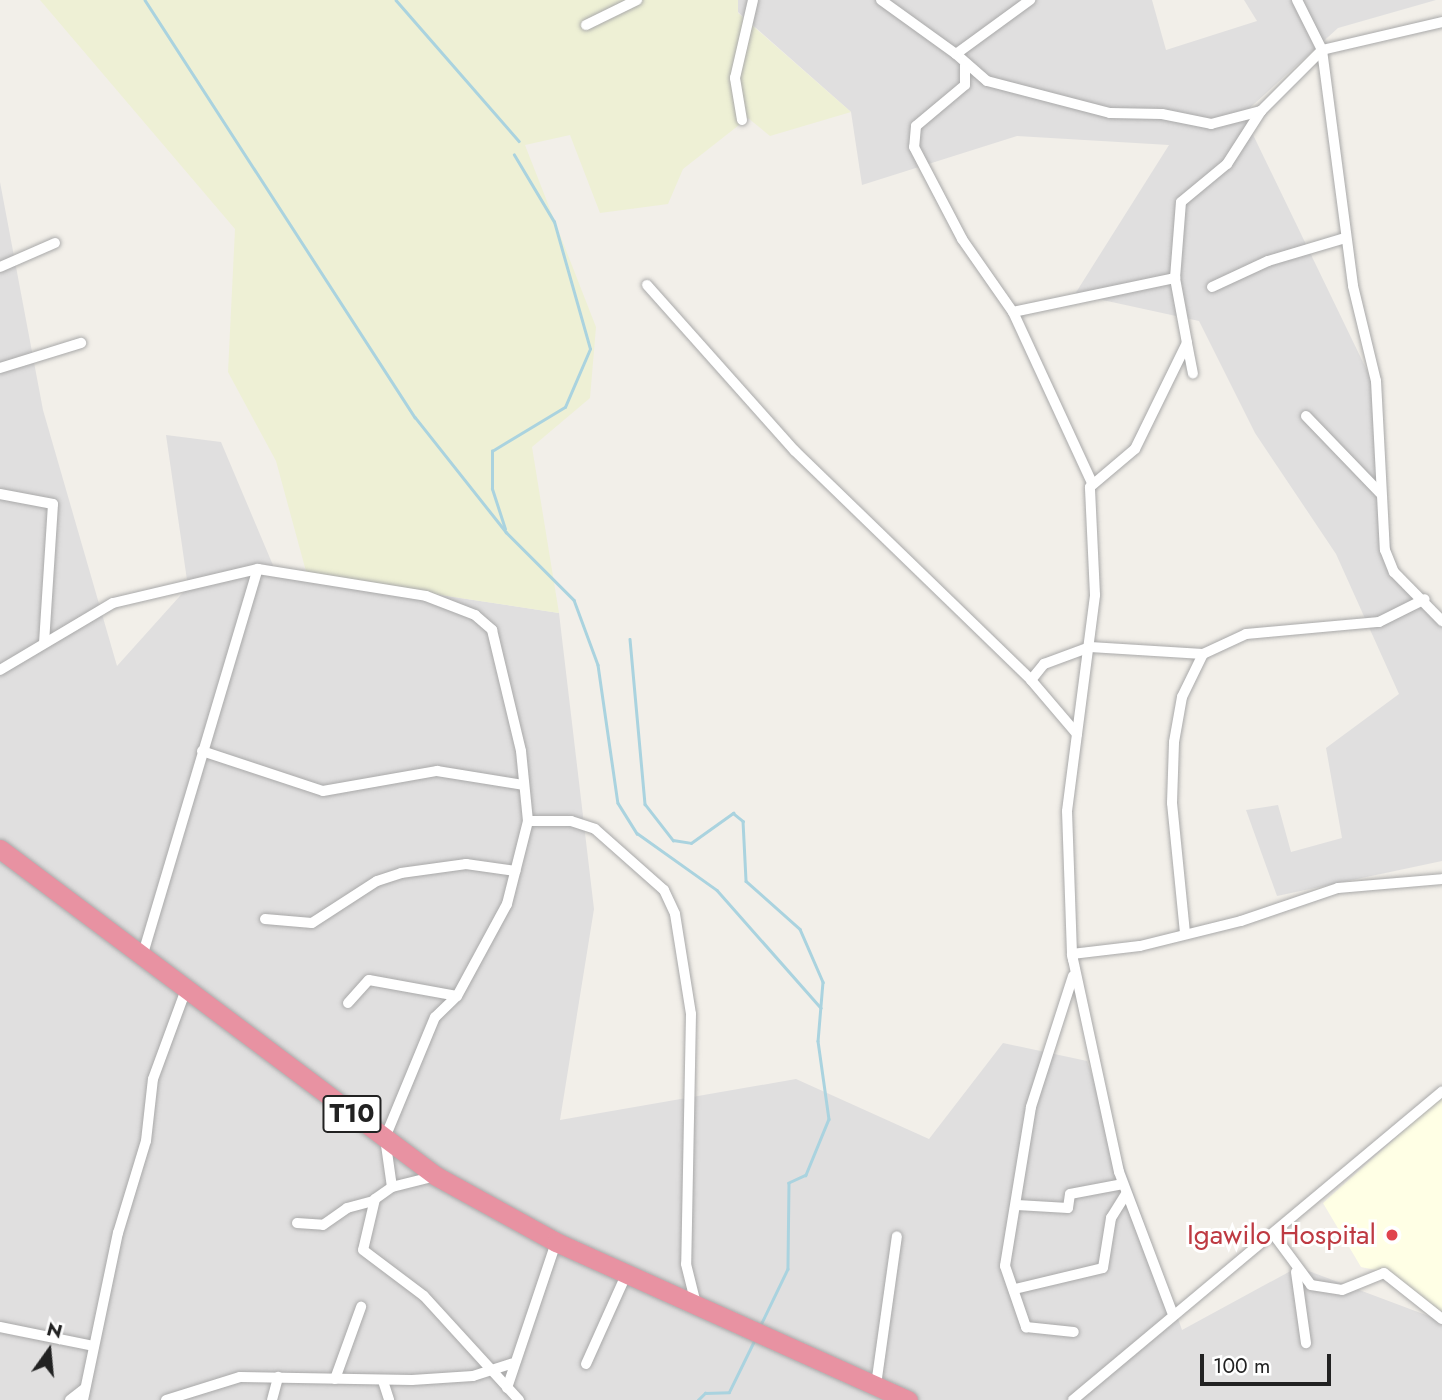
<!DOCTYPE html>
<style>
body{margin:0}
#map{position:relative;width:1442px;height:1400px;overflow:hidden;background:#f2efe9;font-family:Jost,sans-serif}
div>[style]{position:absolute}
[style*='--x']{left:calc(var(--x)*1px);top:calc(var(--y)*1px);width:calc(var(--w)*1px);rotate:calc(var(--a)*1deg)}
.residential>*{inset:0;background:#e0dfdf}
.education>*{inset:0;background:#ffffe5}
.farmland>*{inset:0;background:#eef0d5}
.stream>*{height:2.5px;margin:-1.25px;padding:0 1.25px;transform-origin:1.25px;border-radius:1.25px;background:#aad3df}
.roads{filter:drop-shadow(0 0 2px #a9a9a9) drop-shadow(0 0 2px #a9a9a9)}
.street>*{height:10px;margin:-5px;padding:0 5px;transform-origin:5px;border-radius:5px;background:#fff}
.highway>*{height:19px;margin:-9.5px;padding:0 9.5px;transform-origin:9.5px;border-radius:9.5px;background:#e892a2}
.dots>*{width:19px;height:19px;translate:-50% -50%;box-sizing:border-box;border:4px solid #fff;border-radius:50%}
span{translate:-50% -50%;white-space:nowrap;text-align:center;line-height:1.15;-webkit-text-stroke:6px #fff;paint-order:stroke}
.shield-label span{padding:2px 5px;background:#fff;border:2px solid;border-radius:5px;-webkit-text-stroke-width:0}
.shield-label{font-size:26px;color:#222;font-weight:700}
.health-label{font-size:28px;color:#be3a42}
.right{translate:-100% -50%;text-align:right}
.north{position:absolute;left:14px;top:1316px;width:70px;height:70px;-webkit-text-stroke:5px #fff;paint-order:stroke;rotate:15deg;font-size:19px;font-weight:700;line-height:28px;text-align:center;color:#222}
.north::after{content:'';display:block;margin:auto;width:24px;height:32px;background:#222;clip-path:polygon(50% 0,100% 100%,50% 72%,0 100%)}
.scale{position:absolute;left:1200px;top:1354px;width:131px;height:32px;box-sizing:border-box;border:4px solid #222;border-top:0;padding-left:9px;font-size:21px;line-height:24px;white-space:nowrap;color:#222;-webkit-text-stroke:5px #fff;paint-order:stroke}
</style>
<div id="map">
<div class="residential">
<div style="clip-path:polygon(738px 0,1152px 0,1166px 50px,1257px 21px,1244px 0,1436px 0,1338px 28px,1243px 114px,1374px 385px,1394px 576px,1442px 615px,1442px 861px,1277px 896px,1246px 810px,1278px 805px,1291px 852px,1342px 838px,1326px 748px,1399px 694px,1336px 554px,1255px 433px,1199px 321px,1075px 294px,1169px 145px,1017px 136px,862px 185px,851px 112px,738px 12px)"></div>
<div style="clip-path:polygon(0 182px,43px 410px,117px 666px,188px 587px,166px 435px,221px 442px,275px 570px,559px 613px,594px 909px,560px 1120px,796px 1079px,929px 1139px,1003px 1043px,1087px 1061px,1182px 1330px,1298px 1267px,1442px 1321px,1442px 1400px,0 1400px)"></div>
</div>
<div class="education">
<div style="clip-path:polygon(1442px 1096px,1442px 1317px,1390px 1273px,1361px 1267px,1323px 1203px)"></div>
</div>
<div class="farmland">
<div style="clip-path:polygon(40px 0,738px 0,738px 13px,851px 112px,770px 136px,748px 118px,683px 169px,668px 204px,600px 213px,570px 135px,525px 145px,596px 327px,590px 398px,532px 447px,559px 613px,307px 575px,276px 461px,228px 372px,235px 229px)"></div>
</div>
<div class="stream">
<div style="--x:145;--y:0;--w:497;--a:57.1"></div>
<div style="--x:415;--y:417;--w:147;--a:51.6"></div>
<div style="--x:506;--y:532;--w:96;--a:45"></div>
<div style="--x:574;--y:600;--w:69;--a:69.7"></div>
<div style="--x:598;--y:665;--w:139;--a:81.8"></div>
<div style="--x:618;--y:803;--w:36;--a:58"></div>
<div style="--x:637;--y:833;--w:98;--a:35.5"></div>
<div style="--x:717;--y:890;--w:157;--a:48.6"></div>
<div style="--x:396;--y:0;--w:187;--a:48.9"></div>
<div style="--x:505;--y:529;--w:42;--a:-108"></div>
<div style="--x:492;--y:489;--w:38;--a:-90"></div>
<div style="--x:492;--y:451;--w:85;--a:-31.1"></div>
<div style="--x:565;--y:407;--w:63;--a:-66.7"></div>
<div style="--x:590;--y:349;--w:132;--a:-105.8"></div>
<div style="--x:554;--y:222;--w:78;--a:-120.8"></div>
<div style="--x:630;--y:639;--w:166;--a:84.8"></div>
<div style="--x:645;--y:804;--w:46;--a:52.1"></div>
<div style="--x:673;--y:840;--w:18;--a:9"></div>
<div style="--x:691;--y:843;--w:52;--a:-35.5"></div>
<div style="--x:733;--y:813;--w:13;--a:39"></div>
<div style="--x:743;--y:821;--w:60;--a:87.1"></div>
<div style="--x:746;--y:881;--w:72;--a:41.6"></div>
<div style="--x:800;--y:929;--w:58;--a:66.5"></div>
<div style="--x:823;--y:982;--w:59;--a:94.8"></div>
<div style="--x:818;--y:1041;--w:79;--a:82"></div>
<div style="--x:829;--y:1119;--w:61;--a:112.3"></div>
<div style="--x:806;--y:1175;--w:19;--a:155"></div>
<div style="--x:789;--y:1183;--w:86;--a:90.7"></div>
<div style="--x:788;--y:1269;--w:62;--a:115.7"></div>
<div style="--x:698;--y:1400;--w:10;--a:-45"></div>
<div style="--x:705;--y:1393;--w:24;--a:-2"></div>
<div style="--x:729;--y:1392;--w:57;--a:-63.9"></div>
</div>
<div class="roads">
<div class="street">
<div style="--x:881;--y:0;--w:92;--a:35.8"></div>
<div style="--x:956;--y:54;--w:92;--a:-36.1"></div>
<div style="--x:1297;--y:0;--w:56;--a:63.4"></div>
<div style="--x:1322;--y:50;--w:238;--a:82.5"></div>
<div style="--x:1353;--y:286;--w:98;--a:76.4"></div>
<div style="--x:1376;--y:381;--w:169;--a:87"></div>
<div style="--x:1385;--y:550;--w:24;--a:68"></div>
<div style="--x:1394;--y:572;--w:69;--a:45.6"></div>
<div style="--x:586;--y:25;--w:57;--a:-26.1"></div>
<div style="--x:956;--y:54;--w:41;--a:41.1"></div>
<div style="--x:987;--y:81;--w:127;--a:14.6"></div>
<div style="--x:1110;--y:113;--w:52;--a:1.1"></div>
<div style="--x:1162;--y:114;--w:50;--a:11.5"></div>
<div style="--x:1211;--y:124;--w:52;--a:-14.6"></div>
<div style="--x:965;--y:65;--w:20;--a:90"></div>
<div style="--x:965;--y:85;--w:64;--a:140.1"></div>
<div style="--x:916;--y:126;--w:21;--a:95"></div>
<div style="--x:914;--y:147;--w:104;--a:62.4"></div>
<div style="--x:962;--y:239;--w:89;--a:55.1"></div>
<div style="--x:1013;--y:312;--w:166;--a:-11.9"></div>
<div style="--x:742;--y:120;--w:43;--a:-99.5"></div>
<div style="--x:735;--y:78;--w:80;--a:-77"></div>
<div style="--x:0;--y:267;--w:60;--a:-23.6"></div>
<div style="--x:647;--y:285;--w:222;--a:48.3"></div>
<div style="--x:795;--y:451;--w:329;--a:44.1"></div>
<div style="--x:1031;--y:680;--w:71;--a:49.6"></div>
<div style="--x:1212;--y:287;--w:62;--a:-24.9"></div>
<div style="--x:1268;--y:261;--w:80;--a:-16.6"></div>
<div style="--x:1013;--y:312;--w:188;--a:65.2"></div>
<div style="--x:1187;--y:343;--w:31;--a:79"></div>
<div style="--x:0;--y:368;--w:85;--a:-17.2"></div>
<div style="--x:1306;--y:416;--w:108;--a:46.1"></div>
<div style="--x:0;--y:494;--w:54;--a:10.7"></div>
<div style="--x:53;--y:504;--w:139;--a:93.7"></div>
<div style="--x:0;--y:670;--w:131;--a:-30.7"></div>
<div style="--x:113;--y:603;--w:149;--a:-13.2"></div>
<div style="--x:258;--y:569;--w:170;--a:9.1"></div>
<div style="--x:426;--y:596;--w:53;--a:21.2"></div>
<div style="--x:475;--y:615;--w:23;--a:41"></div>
<div style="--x:492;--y:630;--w:124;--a:76.5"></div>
<div style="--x:521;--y:751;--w:70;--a:84.3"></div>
<div style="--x:528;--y:821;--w:86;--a:104.2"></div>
<div style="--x:507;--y:904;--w:105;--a:118.5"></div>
<div style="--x:457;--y:996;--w:30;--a:136"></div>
<div style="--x:435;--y:1017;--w:131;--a:112.5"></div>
<div style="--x:385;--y:1138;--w:49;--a:81.9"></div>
<div style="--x:1031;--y:680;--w:21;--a:-51"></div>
<div style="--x:1044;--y:664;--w:49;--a:-20.3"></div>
<div style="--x:1090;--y:647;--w:113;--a:3.5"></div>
<div style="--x:202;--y:751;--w:127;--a:18.3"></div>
<div style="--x:323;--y:791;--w:116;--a:-10"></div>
<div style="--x:437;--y:771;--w:87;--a:9.2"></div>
<div style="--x:528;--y:821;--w:43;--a:0"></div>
<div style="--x:571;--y:821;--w:25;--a:18"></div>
<div style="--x:595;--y:829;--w:92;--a:41.5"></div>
<div style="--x:664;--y:890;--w:26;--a:65"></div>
<div style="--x:675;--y:914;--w:101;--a:80.9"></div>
<div style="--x:691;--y:1014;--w:250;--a:91.1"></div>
<div style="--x:686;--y:1264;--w:41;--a:76"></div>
<div style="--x:265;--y:919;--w:47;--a:4.9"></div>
<div style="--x:312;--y:923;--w:77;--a:-32.9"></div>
<div style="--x:377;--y:881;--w:25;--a:-18"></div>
<div style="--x:401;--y:873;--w:66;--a:-7.9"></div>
<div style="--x:466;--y:864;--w:50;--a:8"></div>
<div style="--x:1185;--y:933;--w:131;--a:-95.7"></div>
<div style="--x:1172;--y:803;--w:61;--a:-88.1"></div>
<div style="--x:1174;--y:742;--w:46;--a:-79.9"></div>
<div style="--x:1182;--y:697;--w:48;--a:-64"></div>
<div style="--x:1203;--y:654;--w:47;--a:-24.9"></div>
<div style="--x:1246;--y:634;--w:134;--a:-5.2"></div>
<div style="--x:1379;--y:622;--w:51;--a:-26.6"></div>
<div style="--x:142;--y:957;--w:405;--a:-73.4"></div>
<div style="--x:1073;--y:960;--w:6;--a:-99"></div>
<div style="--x:1072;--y:954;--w:68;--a:-6.7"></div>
<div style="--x:1140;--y:946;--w:104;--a:-13.9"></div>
<div style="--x:1241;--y:921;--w:102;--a:-18.8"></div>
<div style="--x:1338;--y:888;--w:104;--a:-4.9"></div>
<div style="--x:1073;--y:976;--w:138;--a:107.8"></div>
<div style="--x:1031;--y:1107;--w:161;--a:99.3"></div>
<div style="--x:1005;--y:1266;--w:65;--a:71"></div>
<div style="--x:1026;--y:1327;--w:48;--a:5.9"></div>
<div style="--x:348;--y:1003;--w:31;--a:-48"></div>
<div style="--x:369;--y:980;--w:89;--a:10.3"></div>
<div style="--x:436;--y:1176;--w:45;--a:166"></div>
<div style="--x:392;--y:1187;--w:21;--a:145"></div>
<div style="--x:375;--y:1199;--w:52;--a:103.2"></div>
<div style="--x:363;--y:1250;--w:76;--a:37"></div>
<div style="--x:424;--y:1296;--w:141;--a:47.6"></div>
<div style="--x:1017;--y:1205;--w:51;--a:3.4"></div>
<div style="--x:1068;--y:1208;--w:14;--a:-82"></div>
<div style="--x:1070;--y:1194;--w:54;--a:-10.7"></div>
<div style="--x:297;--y:1223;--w:26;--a:4"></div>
<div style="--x:323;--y:1225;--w:29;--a:-35"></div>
<div style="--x:347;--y:1208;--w:28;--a:-15"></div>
<div style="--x:1274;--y:1235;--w:62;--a:53.5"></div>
<div style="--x:1311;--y:1285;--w:31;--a:9"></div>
<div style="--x:1342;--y:1290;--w:45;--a:-22"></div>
<div style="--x:1384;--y:1273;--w:74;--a:38.4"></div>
<div style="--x:1296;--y:1272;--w:72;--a:82"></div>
<div style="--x:1015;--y:1289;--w:90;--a:-13.4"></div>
<div style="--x:1103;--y:1268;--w:51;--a:-80.9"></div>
<div style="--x:1111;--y:1218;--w:28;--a:-58"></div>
<div style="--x:1172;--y:1312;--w:150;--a:-110.7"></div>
<div style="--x:1119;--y:1172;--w:223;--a:-102.2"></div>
<div style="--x:1072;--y:954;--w:143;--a:-92"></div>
<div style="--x:1067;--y:811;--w:218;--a:-82.6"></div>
<div style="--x:1095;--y:595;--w:108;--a:-92.7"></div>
<div style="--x:1090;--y:487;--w:59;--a:-40.2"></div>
<div style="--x:1135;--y:449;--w:118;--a:-63.9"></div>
<div style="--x:1187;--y:343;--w:66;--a:-100.5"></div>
<div style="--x:1175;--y:278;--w:76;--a:-85.5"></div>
<div style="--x:1181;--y:202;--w:60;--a:-39.6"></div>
<div style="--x:1227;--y:164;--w:63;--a:-57.3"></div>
<div style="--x:1261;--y:111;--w:86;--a:-45"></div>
<div style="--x:1322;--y:50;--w:123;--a:-13.1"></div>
<div style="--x:0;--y:1327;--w:95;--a:11.5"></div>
<div style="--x:586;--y:1364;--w:98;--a:-65.8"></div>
<div style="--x:335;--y:1379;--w:77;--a:-70.1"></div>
<div style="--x:383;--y:1381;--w:20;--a:72"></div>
<div style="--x:876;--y:1385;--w:150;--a:-82"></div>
<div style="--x:507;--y:1388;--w:154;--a:-71.4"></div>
<div style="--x:70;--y:1400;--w:18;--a:-38"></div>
<div style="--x:83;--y:1400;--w:171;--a:-78.2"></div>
<div style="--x:118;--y:1233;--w:96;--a:-73.1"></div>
<div style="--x:146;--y:1141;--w:62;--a:-83.6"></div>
<div style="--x:153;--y:1079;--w:93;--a:-69.8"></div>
<div style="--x:166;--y:1400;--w:77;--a:-17.3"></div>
<div style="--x:240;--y:1377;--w:172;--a:1"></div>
<div style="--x:412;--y:1380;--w:61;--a:-3.8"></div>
<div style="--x:473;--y:1376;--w:40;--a:-18"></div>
<div style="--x:272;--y:1400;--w:24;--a:-75"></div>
<div style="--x:1073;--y:1400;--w:481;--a:-39.9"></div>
</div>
<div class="highway">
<div style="--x:0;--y:849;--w:545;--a:36.87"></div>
<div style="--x:436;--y:1176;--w:137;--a:28.8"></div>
<div style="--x:556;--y:1242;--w:386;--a:24.2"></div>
</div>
</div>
<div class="dots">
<div style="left:1392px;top:1235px;background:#e0444e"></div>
</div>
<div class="shield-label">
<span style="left:352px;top:1114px">T10</span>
</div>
<div class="health-label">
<span class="right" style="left:1376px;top:1235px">Igawilo Hospital</span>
</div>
<div class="north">N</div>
<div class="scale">100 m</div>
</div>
